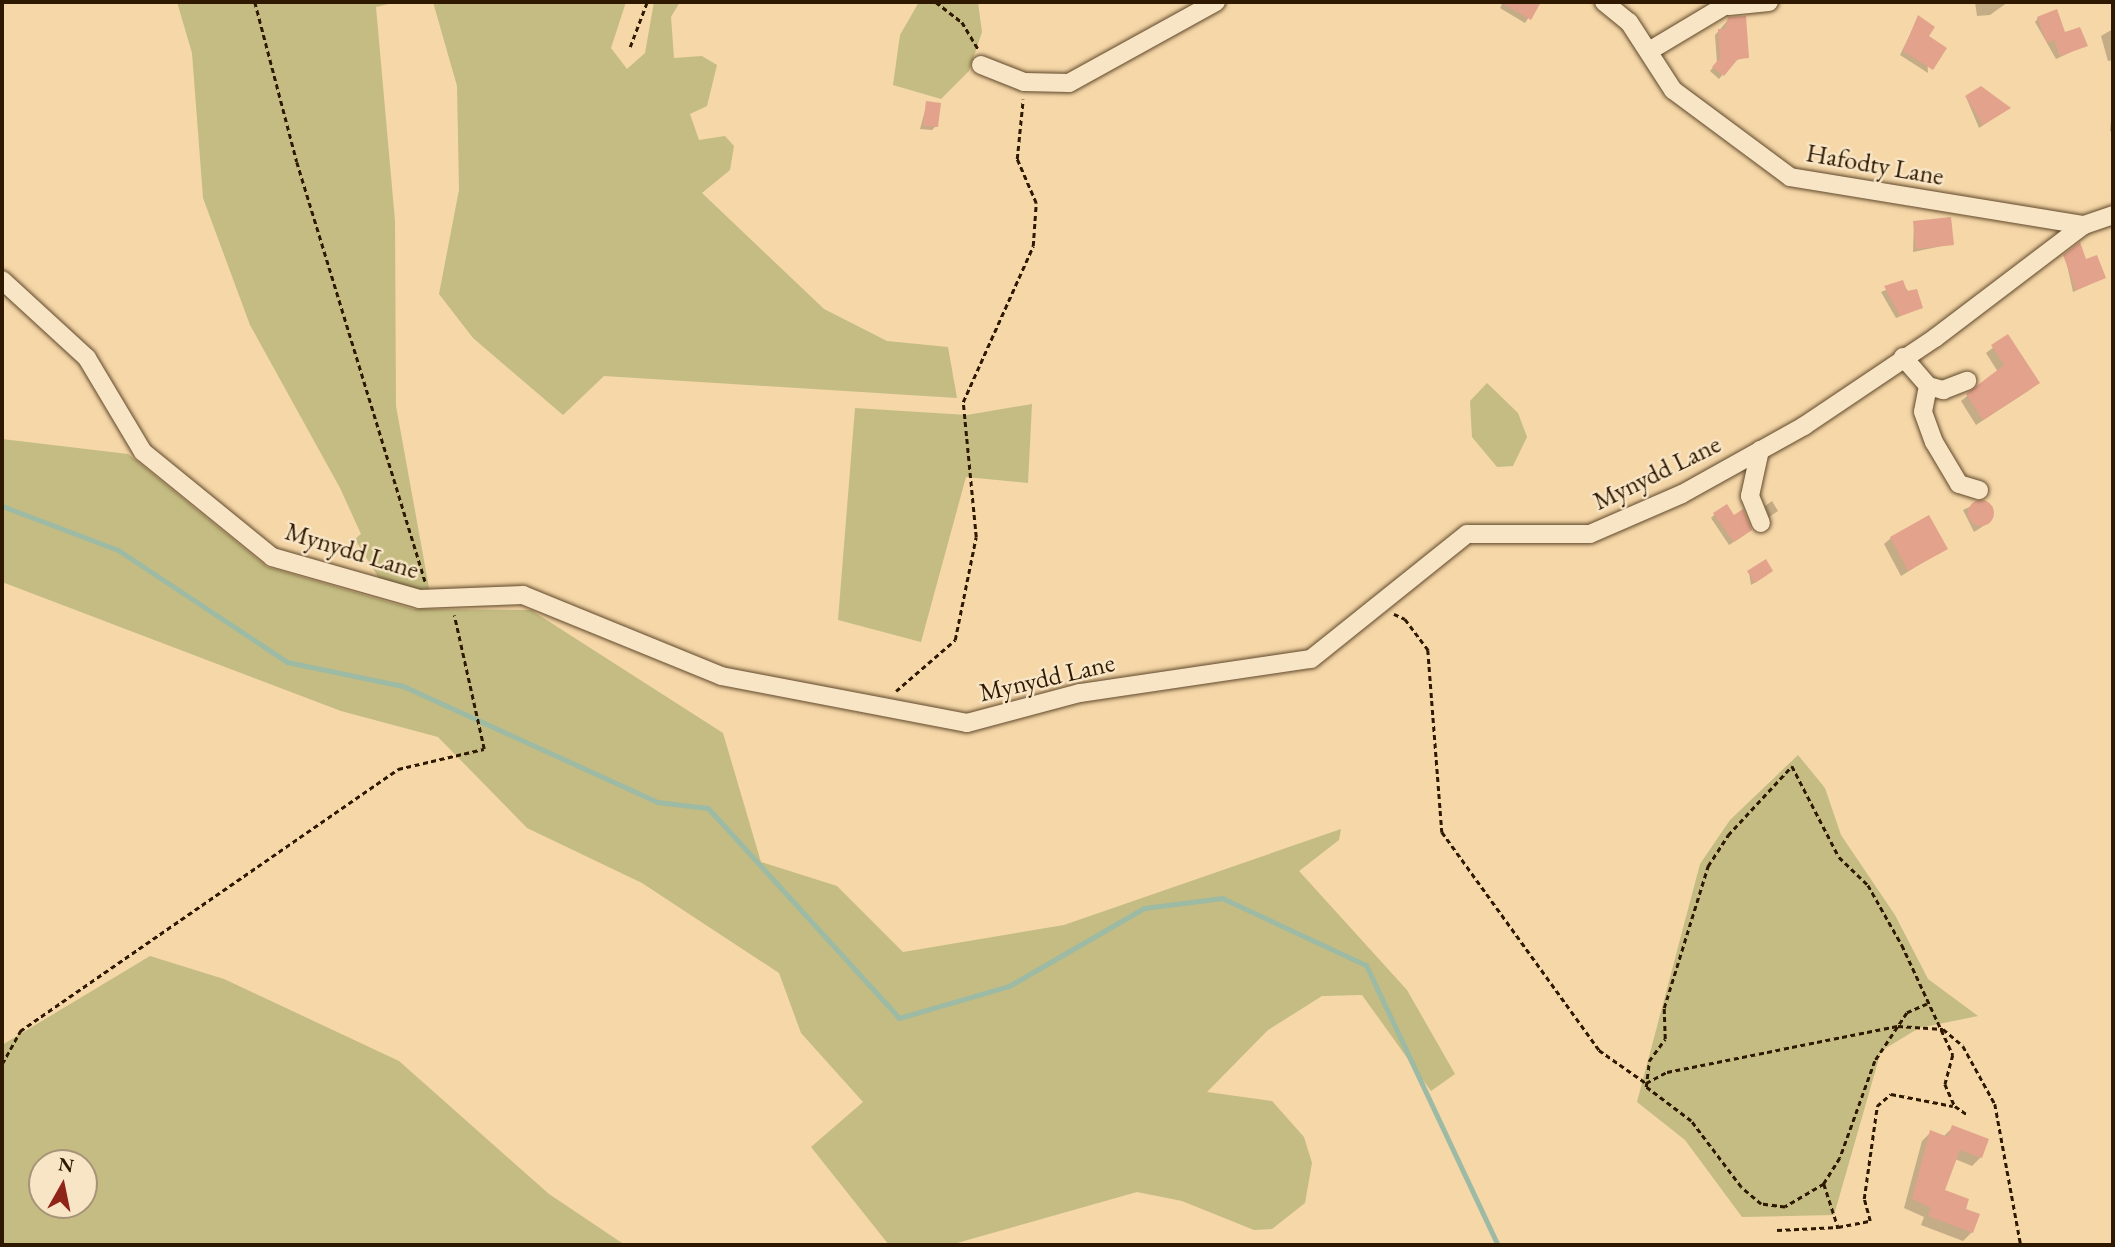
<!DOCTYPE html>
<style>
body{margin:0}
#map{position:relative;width:2115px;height:1247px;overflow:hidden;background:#f5d7a8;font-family:"EB Garamond",serif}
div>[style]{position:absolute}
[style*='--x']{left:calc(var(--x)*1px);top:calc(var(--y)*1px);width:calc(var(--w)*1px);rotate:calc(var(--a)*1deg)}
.green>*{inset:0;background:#c4bc82}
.shadow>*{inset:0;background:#0003}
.stream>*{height:5px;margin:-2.5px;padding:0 2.5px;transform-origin:2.5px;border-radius:2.5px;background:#9dbaa5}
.building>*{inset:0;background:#e3a28c}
.round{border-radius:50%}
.path>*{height:2.5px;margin-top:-1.25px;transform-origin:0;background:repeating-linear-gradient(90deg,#2e1900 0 5px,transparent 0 8.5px)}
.roads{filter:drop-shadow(0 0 2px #60482a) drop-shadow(0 0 2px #60482a)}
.minor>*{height:18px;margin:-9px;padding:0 9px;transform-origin:9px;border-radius:9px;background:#f8e5c6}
span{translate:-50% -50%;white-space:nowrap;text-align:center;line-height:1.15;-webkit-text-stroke:5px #f8e5c6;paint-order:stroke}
.street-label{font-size:26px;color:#2e1900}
.frame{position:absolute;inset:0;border:4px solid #2e1900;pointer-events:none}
.north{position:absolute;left:28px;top:1149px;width:70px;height:70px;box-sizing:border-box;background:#f8e5c6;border:2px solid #a79377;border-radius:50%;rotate:9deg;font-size:19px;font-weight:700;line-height:28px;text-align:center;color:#2e1900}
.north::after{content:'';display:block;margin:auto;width:24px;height:32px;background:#8f2418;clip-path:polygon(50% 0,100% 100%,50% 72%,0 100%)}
</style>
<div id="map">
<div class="green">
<div style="clip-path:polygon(177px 2px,397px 2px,376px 7px,395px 221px,396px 406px,431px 599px,386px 590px,355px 539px,361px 534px,340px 488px,250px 325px,203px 198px,192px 53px)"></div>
<div style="clip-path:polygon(433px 2px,626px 2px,611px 48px,627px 69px,645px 53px,654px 2px,680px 2px,671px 17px,674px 58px,702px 56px,717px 65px,707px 106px,690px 114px,699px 140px,725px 136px,734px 146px,730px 170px,702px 193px,824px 309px,887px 341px,948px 347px,957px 398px,604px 376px,563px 415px,473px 338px,439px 294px,459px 190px,457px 86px)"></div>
<div style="clip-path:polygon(919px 2px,978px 3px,982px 32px,969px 71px,941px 99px,893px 85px,900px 35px)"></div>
<div style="clip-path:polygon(1487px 383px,1518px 413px,1527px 437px,1513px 466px,1497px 467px,1472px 437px,1470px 401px)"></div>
<div style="clip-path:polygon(1032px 404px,1028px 483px,966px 477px,921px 642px,838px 620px,855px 408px,967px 415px)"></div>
<div style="clip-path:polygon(2px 439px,128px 454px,267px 567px,413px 609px,531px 610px,723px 733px,761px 862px,837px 886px,903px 952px,1064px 925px,1341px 829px,1339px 840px,1299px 871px,1407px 990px,1455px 1074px,1431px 1091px,1362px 995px,1322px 996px,1268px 1030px,1207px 1092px,1272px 1101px,1304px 1137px,1312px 1163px,1305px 1203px,1272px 1229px,1254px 1230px,1182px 1201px,1137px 1192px,950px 1245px,889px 1245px,811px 1147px,863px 1102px,801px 1033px,779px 973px,642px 883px,527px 828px,438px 737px,341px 711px,2px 582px)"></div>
<div style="clip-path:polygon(1798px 755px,1825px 788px,1841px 835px,1895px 915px,1928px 979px,1978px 1016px,1919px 1028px,1881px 1051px,1834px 1215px,1742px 1217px,1685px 1140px,1637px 1102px,1700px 864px,1730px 820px)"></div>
<div style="clip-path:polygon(evenodd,150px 956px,224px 979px,399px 1061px,549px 1194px,625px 1245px,2px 1245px,2px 1045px,150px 956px,42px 1163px,84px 1163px,84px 1205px,42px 1205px,42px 1163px)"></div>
</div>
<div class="shadow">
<div style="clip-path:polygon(1503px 2px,1539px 2px,1525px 23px,1500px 8px)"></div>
<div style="clip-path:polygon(1975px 2px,2008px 2px,1990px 15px,1977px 16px)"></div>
<div style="clip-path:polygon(1918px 18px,1926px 37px,1928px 73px,1900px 55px)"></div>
<div style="clip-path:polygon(2038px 18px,2086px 45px,2056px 59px,2035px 22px)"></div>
<div style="clip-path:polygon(1729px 19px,1747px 57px,1734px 61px,1719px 79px,1710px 71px,1717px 63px,1715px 35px)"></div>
<div style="clip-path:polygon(2113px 29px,2113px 60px,2108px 61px,2101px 36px)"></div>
<div style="clip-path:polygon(1966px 97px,2005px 111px,1979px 128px)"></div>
<div style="clip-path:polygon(2113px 99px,2113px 131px,2110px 131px)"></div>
<div style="clip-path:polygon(927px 103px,936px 126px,932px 130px,920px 129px)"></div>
<div style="clip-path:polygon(1914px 223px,1952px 244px,1913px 252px)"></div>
<div style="clip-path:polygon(2065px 256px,2104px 278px,2073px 292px)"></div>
<div style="clip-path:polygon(1902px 283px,1921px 308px,1896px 318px,1881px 292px)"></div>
<div style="clip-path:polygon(2007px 337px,2031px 389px,1976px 425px,1961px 401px,1998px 372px,1986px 353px)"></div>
<div style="clip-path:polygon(1985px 500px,1991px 521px,1974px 532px,1963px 510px)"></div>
<div style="clip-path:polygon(1772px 501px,1778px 511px,1769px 517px,1765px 506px)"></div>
<div style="clip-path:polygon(1715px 514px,1746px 534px,1729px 545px,1711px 518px)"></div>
<div style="clip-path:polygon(1891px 538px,1946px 548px,1901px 576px,1884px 544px)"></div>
<div style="clip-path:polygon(1749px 572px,1767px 575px,1751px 585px)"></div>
<div style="clip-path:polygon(1953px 1127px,1981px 1157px,1972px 1166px,1955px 1159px,1943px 1191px,1964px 1210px,1972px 1232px,1963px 1241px,1921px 1225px,1924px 1217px,1904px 1208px,1922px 1141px,1931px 1132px,1943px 1137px)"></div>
</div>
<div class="stream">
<div style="--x:2;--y:506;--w:124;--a:20.8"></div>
<div style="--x:118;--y:550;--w:203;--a:33.5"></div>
<div style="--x:287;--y:662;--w:118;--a:11.7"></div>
<div style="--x:403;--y:686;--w:279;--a:24.5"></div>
<div style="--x:657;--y:802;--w:51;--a:6.7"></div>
<div style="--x:708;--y:808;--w:284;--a:47.7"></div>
<div style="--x:899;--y:1018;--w:115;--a:-16.2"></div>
<div style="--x:1009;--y:986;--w:156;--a:-30"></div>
<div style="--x:1144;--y:908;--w:79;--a:-7.3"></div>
<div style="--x:1222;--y:898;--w:159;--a:25"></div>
<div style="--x:1366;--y:965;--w:310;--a:64.8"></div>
</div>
<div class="building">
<div style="clip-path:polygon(1500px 2px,1541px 2px,1531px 20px)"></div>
<div style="clip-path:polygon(2057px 9px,2065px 32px,2080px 27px,2088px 46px,2060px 56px,2054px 40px,2047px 43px,2037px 17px)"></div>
<div style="clip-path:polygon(1918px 15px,1935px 27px,1929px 36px,1947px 48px,1933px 70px,1903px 51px)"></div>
<div style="clip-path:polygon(1746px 16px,1749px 58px,1738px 59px,1724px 76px,1712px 67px,1720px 58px,1718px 29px,1725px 29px,1728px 17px)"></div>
<div style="clip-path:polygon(1981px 86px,2011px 108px,1983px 125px,1965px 96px)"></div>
<div style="clip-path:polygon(926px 101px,941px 103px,938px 127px,923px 126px)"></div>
<div style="clip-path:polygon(1951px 217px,1954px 245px,1916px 249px,1913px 221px)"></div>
<div style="clip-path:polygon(2080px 242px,2086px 259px,2097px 255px,2106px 278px,2076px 290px,2063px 255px)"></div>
<div style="clip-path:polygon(1903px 280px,1907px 291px,1917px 289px,1923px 308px,1900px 316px,1884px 286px)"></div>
<div style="clip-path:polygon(2008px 334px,2040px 383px,1983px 420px,1966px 394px,2004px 365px,1991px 345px)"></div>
<div class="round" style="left:1968px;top:500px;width:26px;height:26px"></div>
<div style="clip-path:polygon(1727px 504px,1734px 515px,1743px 509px,1752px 530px,1734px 542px,1713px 513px)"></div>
<div style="clip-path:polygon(1929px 515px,1948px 549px,1908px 571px,1890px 537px)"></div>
<div style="clip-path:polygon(1766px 559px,1773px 571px,1755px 583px,1747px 571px)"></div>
<div style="clip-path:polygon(1952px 1125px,1989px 1139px,1982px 1158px,1960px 1150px,1945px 1190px,1969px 1199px,1966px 1209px,1980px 1214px,1973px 1233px,1928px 1216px,1931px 1208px,1912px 1199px,1930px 1130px,1948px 1137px)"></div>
</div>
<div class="path">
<div style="--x:255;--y:2;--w:165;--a:75.3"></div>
<div style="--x:297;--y:162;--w:440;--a:73"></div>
<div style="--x:936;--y:2;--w:33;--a:38"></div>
<div style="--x:962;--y:22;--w:31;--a:59"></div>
<div style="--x:630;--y:47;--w:48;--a:-69.3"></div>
<div style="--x:1394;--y:614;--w:12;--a:24"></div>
<div style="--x:1405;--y:619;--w:39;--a:53"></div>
<div style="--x:1428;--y:650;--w:183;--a:85.6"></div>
<div style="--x:1442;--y:832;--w:269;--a:54.2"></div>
<div style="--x:1599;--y:1050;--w:57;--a:35.1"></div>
<div style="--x:1646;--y:1083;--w:24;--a:-28"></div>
<div style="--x:1667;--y:1072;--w:236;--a:-11.3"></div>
<div style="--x:1898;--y:1026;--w:45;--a:3.8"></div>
<div style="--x:1943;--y:1029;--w:26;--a:40"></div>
<div style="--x:1963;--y:1046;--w:66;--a:61.1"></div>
<div style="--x:1995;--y:1104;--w:143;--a:79.6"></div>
<div style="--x:896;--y:691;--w:78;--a:-40.8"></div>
<div style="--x:955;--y:640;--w:105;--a:-78.5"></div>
<div style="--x:976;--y:537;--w:136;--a:-95.5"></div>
<div style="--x:963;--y:402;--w:171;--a:-65.8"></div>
<div style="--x:1033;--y:246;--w:43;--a:-86"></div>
<div style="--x:1036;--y:203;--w:48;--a:-113.4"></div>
<div style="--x:1017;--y:159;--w:60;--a:-84.3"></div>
<div style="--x:1927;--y:1004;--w:22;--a:156"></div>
<div style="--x:1907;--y:1013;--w:58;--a:123.7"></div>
<div style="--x:1875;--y:1061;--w:103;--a:109.8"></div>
<div style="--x:1840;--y:1158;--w:31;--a:122"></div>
<div style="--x:1824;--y:1184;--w:45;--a:149.5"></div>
<div style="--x:1785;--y:1207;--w:24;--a:-173"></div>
<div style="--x:1761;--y:1204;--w:26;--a:-140"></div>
<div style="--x:1741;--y:1187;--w:83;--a:-127.1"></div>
<div style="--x:1691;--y:1121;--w:56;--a:-142.9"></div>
<div style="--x:1646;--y:1087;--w:26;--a:-83"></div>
<div style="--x:1649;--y:1061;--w:27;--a:-54"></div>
<div style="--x:1665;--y:1039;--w:31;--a:-92"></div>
<div style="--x:1664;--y:1008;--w:149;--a:-72.8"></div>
<div style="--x:1708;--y:866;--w:37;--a:-57"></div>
<div style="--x:1728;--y:835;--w:94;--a:-47.2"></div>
<div style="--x:1792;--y:766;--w:102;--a:62.7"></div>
<div style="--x:1839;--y:857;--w:40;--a:44"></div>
<div style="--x:1868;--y:885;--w:69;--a:60.5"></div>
<div style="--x:1902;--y:945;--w:121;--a:65.1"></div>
<div style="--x:1953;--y:1055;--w:30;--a:105"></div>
<div style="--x:1945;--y:1084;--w:24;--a:66"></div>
<div style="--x:1955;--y:1106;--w:16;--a:35"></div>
<div style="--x:2;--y:1064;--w:38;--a:-61"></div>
<div style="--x:20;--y:1031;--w:460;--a:-34.7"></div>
<div style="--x:398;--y:769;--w:88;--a:-13.1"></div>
<div style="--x:484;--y:749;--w:137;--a:-102.6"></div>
<div style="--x:1824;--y:1184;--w:45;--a:72"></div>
<div style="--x:1838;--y:1227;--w:33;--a:-11"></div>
<div style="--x:1870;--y:1221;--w:23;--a:-105"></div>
<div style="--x:1864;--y:1199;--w:94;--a:-82"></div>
<div style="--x:1877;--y:1106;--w:18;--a:-41"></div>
<div style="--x:1891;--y:1094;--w:63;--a:11"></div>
<div style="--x:1777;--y:1230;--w:61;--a:-2.8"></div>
</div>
<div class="roads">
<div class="minor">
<div style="--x:1604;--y:2;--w:32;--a:39"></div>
<div style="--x:1629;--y:22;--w:81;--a:57.1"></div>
<div style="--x:1673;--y:90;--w:146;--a:36.6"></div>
<div style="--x:1790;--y:177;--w:298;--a:9.3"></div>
<div style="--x:1729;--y:6;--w:40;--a:-5.7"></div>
<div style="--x:1649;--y:51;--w:96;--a:-30.9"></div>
<div style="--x:981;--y:65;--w:46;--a:21.6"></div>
<div style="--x:1024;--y:82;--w:45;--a:1.3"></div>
<div style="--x:1069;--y:83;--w:168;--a:-28.9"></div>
<div style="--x:2;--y:280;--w:115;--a:42.5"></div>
<div style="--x:87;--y:358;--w:109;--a:59.2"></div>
<div style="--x:143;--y:452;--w:166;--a:39.1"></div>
<div style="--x:272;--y:557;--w:153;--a:15.9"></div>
<div style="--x:419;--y:599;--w:104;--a:-2.2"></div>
<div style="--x:523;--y:595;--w:214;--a:22.2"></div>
<div style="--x:721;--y:676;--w:250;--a:10.8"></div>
<div style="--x:967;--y:723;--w:117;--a:-14.9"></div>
<div style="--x:1080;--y:693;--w:233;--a:-8.4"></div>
<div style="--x:1311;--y:659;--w:200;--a:-38.7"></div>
<div style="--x:1467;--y:534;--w:123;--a:0"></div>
<div style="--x:1590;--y:534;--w:100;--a:-23.5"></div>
<div style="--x:1682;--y:494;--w:140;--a:-29.1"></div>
<div style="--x:1804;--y:426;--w:158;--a:-33.9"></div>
<div style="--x:1935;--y:338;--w:187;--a:-37.2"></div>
<div style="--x:2084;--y:225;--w:31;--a:-19"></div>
<div style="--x:1903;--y:357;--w:38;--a:49"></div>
<div style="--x:1928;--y:386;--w:16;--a:15"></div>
<div style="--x:1943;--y:390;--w:26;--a:-21"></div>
<div style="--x:1928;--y:386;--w:26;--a:101"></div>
<div style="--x:1923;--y:412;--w:32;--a:70"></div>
<div style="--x:1934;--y:442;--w:49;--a:59.2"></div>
<div style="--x:1959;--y:484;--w:21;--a:17"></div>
<div style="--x:1760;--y:450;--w:47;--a:102.3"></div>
<div style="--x:1750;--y:496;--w:29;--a:68"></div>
</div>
</div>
<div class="street-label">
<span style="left:1875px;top:165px;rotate:10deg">Hafodty Lane</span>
<span style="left:1657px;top:473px;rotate:-26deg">Mynydd Lane</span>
<span style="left:352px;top:551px;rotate:17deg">Mynydd Lane</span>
<span style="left:1047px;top:678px;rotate:-13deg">Mynydd Lane</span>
</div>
<div class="frame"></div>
<div class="north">N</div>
</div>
